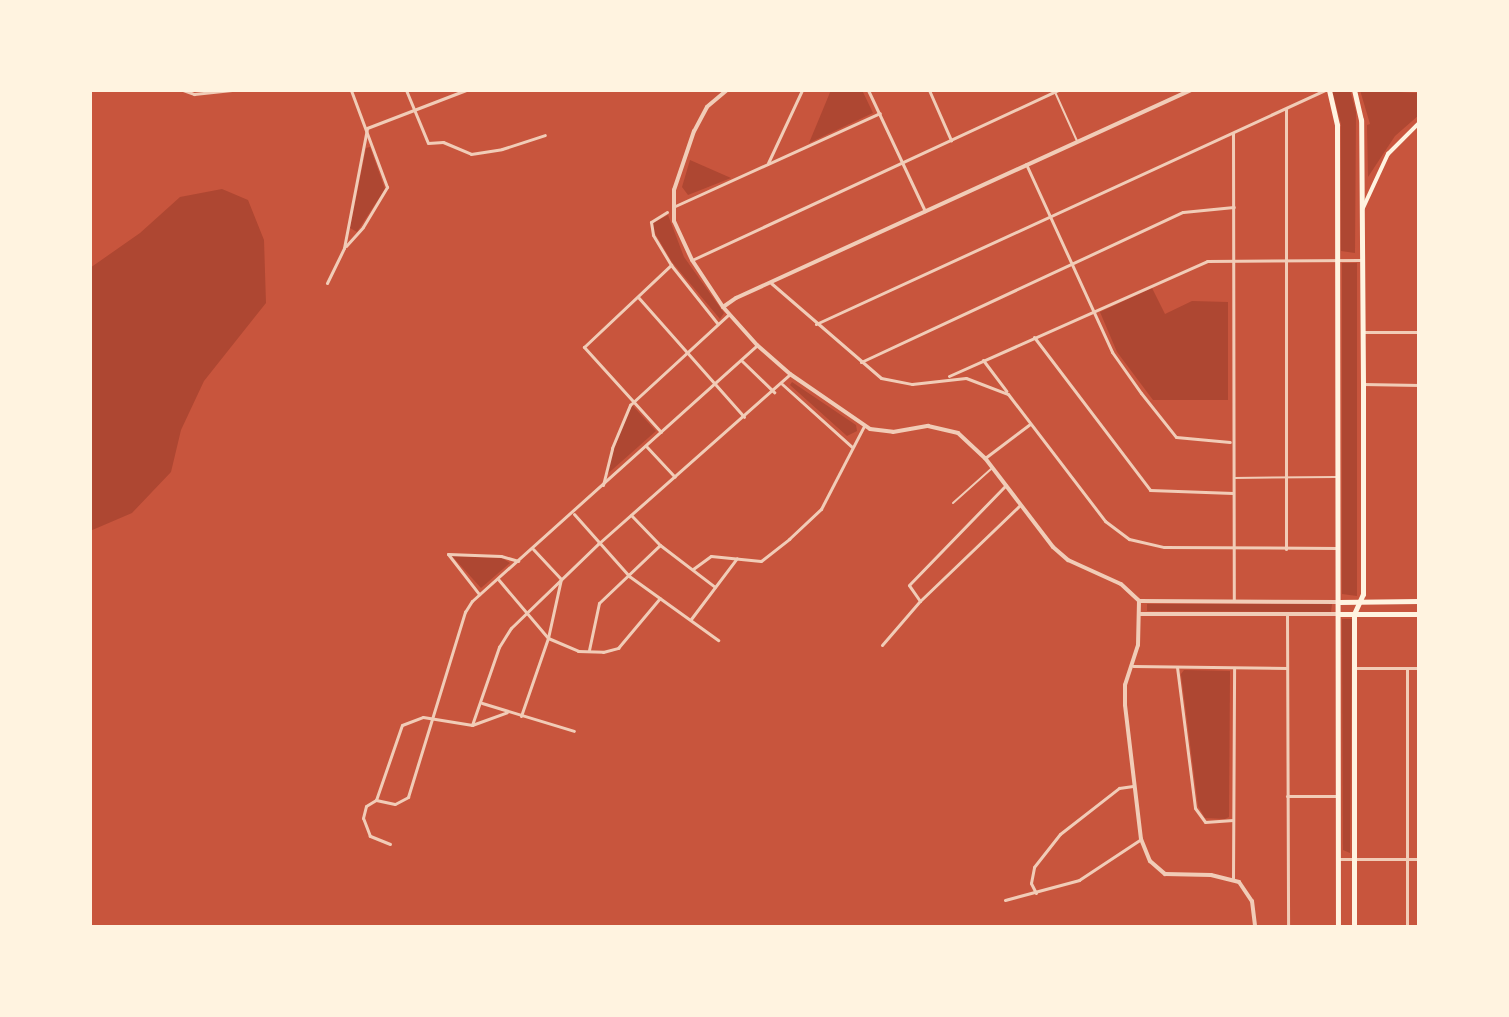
<!DOCTYPE html>
<style>
body{margin:0}
#map{position:relative;width:1509px;height:1017px;overflow:hidden;background:#c8553d;font-family:"Source Sans 3",sans-serif}
div>[style]{position:absolute}
[style*='--x']{left:calc(var(--x)*1px);top:calc(var(--y)*1px);width:calc(var(--w)*1px);rotate:calc(var(--a)*1deg)}
.green>*{inset:0;background:#ae4732}
.pedestrian>*{height:2px;margin:-1px;padding:0 1px;transform-origin:1px;border-radius:1px;background:#f1ccb7}
.minor>*{height:3px;margin:-1.5px;padding:0 1.5px;transform-origin:1.5px;border-radius:1.5px;background:#f1ccb7}
.tertiary>*{height:4px;margin:-2px;padding:0 2px;transform-origin:2px;border-radius:2px;background:#f1ccb7}
.secondary>*{height:4px;margin:-2px;padding:0 2px;transform-origin:2px;border-radius:2px;background:#fff3e0}
.primary>*{height:5px;margin:-2.5px;padding:0 2.5px;transform-origin:2.5px;border-radius:2.5px;background:#fff3e0}
span{translate:-50% -50%;white-space:nowrap;text-align:center;line-height:1.15;-webkit-text-stroke:8px #fff3e0;paint-order:stroke}
.frame{position:absolute;inset:0;border:92px solid #fff3e0;pointer-events:none}
</style>
<div id="map">
<div class="green">
<div style="clip-path:polygon(831px 90px,862px 90px,873px 113px,809px 143px)"></div>
<div style="clip-path:polygon(1332px 90px,1350px 90px,1356px 112px,1355px 253px,1341px 251px,1341px 124px)"></div>
<div style="clip-path:polygon(1360px 90px,1419px 93px,1419px 115px,1395px 136px,1368px 177px,1367px 125px,1370px 124px)"></div>
<div style="clip-path:polygon(370px 147px,385px 189px,357px 232px,350px 228px,366px 148px)"></div>
<div style="clip-path:polygon(690px 160px,731px 178px,688px 195px,682px 187px)"></div>
<div style="clip-path:polygon(222px 189px,248px 200px,264px 240px,266px 303px,204px 381px,181px 430px,171px 472px,132px 513px,90px 531px,90px 268px,140px 233px,180px 197px)"></div>
<div style="clip-path:polygon(668px 215px,684px 257px,724px 313px,720px 319px,672px 262px,653px 230px,653px 223px)"></div>
<div style="clip-path:polygon(1342px 263px,1357px 263px,1357px 596px,1342px 594px)"></div>
<div style="clip-path:polygon(1152px 288px,1165px 314px,1192px 301px,1228px 302px,1228px 400px,1153px 400px,1117px 352px,1100px 312px)"></div>
<div style="clip-path:polygon(792px 382px,856px 425px,857px 431px,847px 436px,790px 385px)"></div>
<div style="clip-path:polygon(632px 405px,656px 431px,604px 477px,629px 408px)"></div>
<div style="clip-path:polygon(452px 556px,502px 558px,510px 563px,481px 588px)"></div>
<div style="clip-path:polygon(1147px 604px,1332px 604px,1331px 612px,1147px 611px)"></div>
<div style="clip-path:polygon(1342px 619px,1352px 619px,1350px 853px,1343px 850px)"></div>
<div style="clip-path:polygon(1184px 670px,1230px 671px,1229px 817px,1225px 819px,1205px 818px,1198px 806px,1181px 674px)"></div>
</div>
<div class="pedestrian">
<div style="--x:1055;--y:92;--w:54;--a:65.8"></div>
<div style="--x:1234;--y:478;--w:102;--a:-0.6"></div>
<div style="--x:953;--y:503;--w:51;--a:-41.8"></div>
</div>
<div class="minor">
<div style="--x:183;--y:90;--w:12;--a:20"></div>
<div style="--x:194;--y:94;--w:38;--a:-6"></div>
<div style="--x:406;--y:90;--w:57;--a:67.5"></div>
<div style="--x:428;--y:143;--w:15;--a:-4"></div>
<div style="--x:443;--y:142;--w:30;--a:23"></div>
<div style="--x:471;--y:154;--w:31;--a:-9"></div>
<div style="--x:502;--y:149;--w:45;--a:-18"></div>
<div style="--x:868;--y:90;--w:134;--a:64.8"></div>
<div style="--x:929;--y:90;--w:55;--a:66.3"></div>
<div style="--x:1233;--y:133;--w:468;--a:89.9"></div>
<div style="--x:768;--y:163;--w:81;--a:-65"></div>
<div style="--x:1026;--y:164;--w:207;--a:65.4"></div>
<div style="--x:1112;--y:352;--w:50;--a:54.7"></div>
<div style="--x:1141;--y:393;--w:56;--a:51.5"></div>
<div style="--x:1176;--y:437;--w:54;--a:5.3"></div>
<div style="--x:673;--y:207;--w:227;--a:-24.4"></div>
<div style="--x:667;--y:212;--w:19;--a:148"></div>
<div style="--x:651;--y:222;--w:13;--a:81"></div>
<div style="--x:653;--y:235;--w:35;--a:59"></div>
<div style="--x:671;--y:265;--w:75;--a:51.5"></div>
<div style="--x:346;--y:246;--w:25;--a:-48"></div>
<div style="--x:363;--y:227;--w:47;--a:-59"></div>
<div style="--x:387;--y:187;--w:103;--a:-110.4"></div>
<div style="--x:692;--y:260;--w:404;--a:-24.9"></div>
<div style="--x:327;--y:283;--w:39;--a:-64"></div>
<div style="--x:344;--y:248;--w:122;--a:-79.1"></div>
<div style="--x:367;--y:128;--w:106;--a:-21"></div>
<div style="--x:771;--y:283;--w:145;--a:40.8"></div>
<div style="--x:881;--y:378;--w:32;--a:11"></div>
<div style="--x:912;--y:384;--w:54;--a:-6.3"></div>
<div style="--x:966;--y:378;--w:45;--a:20.9"></div>
<div style="--x:1008;--y:394;--w:160;--a:52.6"></div>
<div style="--x:1105;--y:521;--w:30;--a:37"></div>
<div style="--x:1129;--y:539;--w:36;--a:13"></div>
<div style="--x:1164;--y:547;--w:173;--a:0.3"></div>
<div style="--x:638;--y:297;--w:160;--a:48.5"></div>
<div style="--x:816;--y:324;--w:560;--a:-24.69"></div>
<div style="--x:1363;--y:332;--w:56;--a:0"></div>
<div style="--x:1034;--y:337;--w:192;--a:52.8"></div>
<div style="--x:1150;--y:490;--w:83;--a:2.1"></div>
<div style="--x:983;--y:360;--w:39;--a:53"></div>
<div style="--x:742;--y:361;--w:45;--a:44.1"></div>
<div style="--x:861;--y:362;--w:355;--a:-25"></div>
<div style="--x:1183;--y:212;--w:51;--a:-5.6"></div>
<div style="--x:949;--y:376;--w:282;--a:-24"></div>
<div style="--x:1207;--y:261;--w:153;--a:-0.4"></div>
<div style="--x:782;--y:384;--w:94;--a:42"></div>
<div style="--x:1363;--y:384;--w:56;--a:1"></div>
<div style="--x:661;--y:432;--w:115;--a:-132.2"></div>
<div style="--x:584;--y:347;--w:120;--a:-43.3"></div>
<div style="--x:646;--y:446;--w:42;--a:46.9"></div>
<div style="--x:985;--y:458;--w:56;--a:-37.1"></div>
<div style="--x:603;--y:485;--w:38;--a:-76"></div>
<div style="--x:612;--y:448;--w:47;--a:-67.3"></div>
<div style="--x:630;--y:405;--w:134;--a:-42.6"></div>
<div style="--x:574;--y:514;--w:83;--a:48.4"></div>
<div style="--x:629;--y:576;--w:110;--a:35.7"></div>
<div style="--x:631;--y:515;--w:42;--a:46"></div>
<div style="--x:660;--y:545;--w:69;--a:37.4"></div>
<div style="--x:1286;--y:549;--w:440;--a:-90"></div>
<div style="--x:448;--y:554;--w:53;--a:2.2"></div>
<div style="--x:501;--y:556;--w:18;--a:16"></div>
<div style="--x:448;--y:554;--w:51;--a:52.2"></div>
<div style="--x:693;--y:569;--w:22;--a:-36"></div>
<div style="--x:711;--y:556;--w:50;--a:5.7"></div>
<div style="--x:761;--y:561;--w:36;--a:-38"></div>
<div style="--x:789;--y:539;--w:44;--a:-43.2"></div>
<div style="--x:821;--y:509;--w:93;--a:-62.6"></div>
<div style="--x:498;--y:579;--w:77;--a:49.7"></div>
<div style="--x:548;--y:638;--w:33;--a:23"></div>
<div style="--x:578;--y:651;--w:25;--a:2"></div>
<div style="--x:603;--y:652;--w:16;--a:-15"></div>
<div style="--x:618;--y:648;--w:65;--a:-50"></div>
<div style="--x:920;--y:601;--w:19;--a:-125"></div>
<div style="--x:909;--y:585;--w:139;--a:-45.9"></div>
<div style="--x:1287;--y:613;--w:314;--a:89.8"></div>
<div style="--x:691;--y:619;--w:76;--a:-53"></div>
<div style="--x:882;--y:645;--w:58;--a:-49.2"></div>
<div style="--x:920;--y:601;--w:139;--a:-43.8"></div>
<div style="--x:589;--y:650;--w:48;--a:-78"></div>
<div style="--x:599;--y:603;--w:84;--a:-43.6"></div>
<div style="--x:1133;--y:666;--w:154;--a:0.7"></div>
<div style="--x:1177;--y:667;--w:142;--a:82.7"></div>
<div style="--x:1195;--y:808;--w:17;--a:54"></div>
<div style="--x:1205;--y:822;--w:28;--a:-4"></div>
<div style="--x:1355;--y:668;--w:64;--a:0"></div>
<div style="--x:482;--y:703;--w:96;--a:16.9"></div>
<div style="--x:521;--y:716;--w:83;--a:-70.9"></div>
<div style="--x:548;--y:638;--w:60;--a:-77.6"></div>
<div style="--x:561;--y:579;--w:41;--a:-133"></div>
<div style="--x:472;--y:725;--w:83;--a:-70.9"></div>
<div style="--x:499;--y:647;--w:22;--a:-58"></div>
<div style="--x:511;--y:628;--w:121;--a:-44"></div>
<div style="--x:598;--y:544;--w:256;--a:-41.5"></div>
<div style="--x:1287;--y:796;--w:49;--a:0"></div>
<div style="--x:376;--y:800;--w:19;--a:12"></div>
<div style="--x:395;--y:804;--w:15;--a:-28"></div>
<div style="--x:408;--y:797;--w:194;--a:-72.9"></div>
<div style="--x:465;--y:612;--w:13;--a:-58"></div>
<div style="--x:472;--y:601;--w:383;--a:-41.9"></div>
<div style="--x:390;--y:844;--w:22;--a:-158"></div>
<div style="--x:370;--y:836;--w:19;--a:-111"></div>
<div style="--x:363;--y:818;--w:12;--a:-76"></div>
<div style="--x:366;--y:806;--w:12;--a:-31"></div>
<div style="--x:376;--y:800;--w:79;--a:-70.9"></div>
<div style="--x:402;--y:725;--w:22;--a:-21"></div>
<div style="--x:423;--y:717;--w:50;--a:9.3"></div>
<div style="--x:472;--y:725;--w:37;--a:-20"></div>
<div style="--x:1339;--y:859;--w:80;--a:0"></div>
<div style="--x:1233;--y:879;--w:211;--a:-89.7"></div>
<div style="--x:1036;--y:893;--w:11;--a:-117"></div>
<div style="--x:1031;--y:883;--w:16;--a:-79"></div>
<div style="--x:1034;--y:867;--w:42;--a:-51.8"></div>
<div style="--x:1060;--y:834;--w:75;--a:-37.9"></div>
<div style="--x:1119;--y:788;--w:14;--a:-8"></div>
<div style="--x:1005;--y:900;--w:77;--a:-15.1"></div>
<div style="--x:1079;--y:880;--w:74;--a:-33.5"></div>
<div style="--x:1407;--y:927;--w:259;--a:-90"></div>
</div>
<div class="tertiary">
<div style="--x:727;--y:90;--w:26;--a:140"></div>
<div style="--x:707;--y:107;--w:27;--a:118"></div>
<div style="--x:694;--y:131;--w:62;--a:108.7"></div>
<div style="--x:674;--y:190;--w:31;--a:90"></div>
<div style="--x:674;--y:221;--w:43;--a:65.2"></div>
<div style="--x:692;--y:260;--w:56;--a:56.6"></div>
<div style="--x:723;--y:307;--w:51;--a:48.2"></div>
<div style="--x:757;--y:345;--w:44;--a:41.3"></div>
<div style="--x:790;--y:374;--w:97;--a:34.5"></div>
<div style="--x:870;--y:429;--w:23;--a:7"></div>
<div style="--x:893;--y:432;--w:36;--a:-10"></div>
<div style="--x:928;--y:426;--w:31;--a:13"></div>
<div style="--x:958;--y:433;--w:37;--a:43"></div>
<div style="--x:985;--y:458;--w:112;--a:52.6"></div>
<div style="--x:1053;--y:547;--w:20;--a:41"></div>
<div style="--x:1068;--y:560;--w:58;--a:24.4"></div>
<div style="--x:1121;--y:584;--w:25;--a:43"></div>
<div style="--x:1139;--y:601;--w:44;--a:91.3"></div>
<div style="--x:1138;--y:645;--w:42;--a:108"></div>
<div style="--x:1125;--y:685;--w:20;--a:90"></div>
<div style="--x:1125;--y:705;--w:135;--a:83.2"></div>
<div style="--x:1141;--y:839;--w:24;--a:68"></div>
<div style="--x:1150;--y:861;--w:20;--a:41"></div>
<div style="--x:1165;--y:874;--w:46;--a:1.2"></div>
<div style="--x:1211;--y:875;--w:29;--a:14"></div>
<div style="--x:1239;--y:882;--w:23;--a:56"></div>
<div style="--x:1252;--y:901;--w:26;--a:83"></div>
<div style="--x:723;--y:307;--w:16;--a:-35"></div>
<div style="--x:736;--y:298;--w:500;--a:-24.57"></div>
<div style="--x:1139;--y:601;--w:200;--a:0.3"></div>
<div style="--x:1140;--y:614;--w:198;--a:0"></div>
</div>
<div class="secondary">
<div style="--x:1363;--y:208;--w:60;--a:-65.2"></div>
<div style="--x:1388;--y:154;--w:44;--a:-45"></div>
</div>
<div class="primary">
<div style="--x:1329;--y:90;--w:36;--a:77"></div>
<div style="--x:1337;--y:125;--w:802;--a:89.93"></div>
<div style="--x:1339;--y:602;--w:80;--a:-0.7"></div>
<div style="--x:1339;--y:614;--w:80;--a:0"></div>
<div style="--x:1354;--y:927;--w:313;--a:-90"></div>
<div style="--x:1354;--y:614;--w:22;--a:-66"></div>
<div style="--x:1363;--y:594;--w:210;--a:-90"></div>
<div style="--x:1363;--y:384;--w:264;--a:-90.4"></div>
<div style="--x:1361;--y:120;--w:31;--a:-103"></div>
</div>
<div class="frame"></div>
</div>
